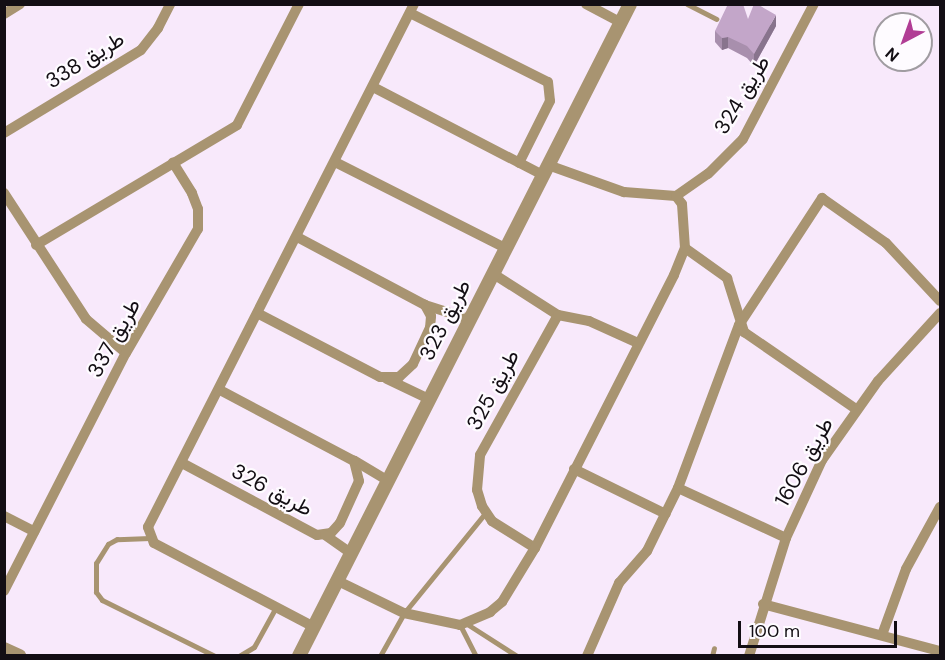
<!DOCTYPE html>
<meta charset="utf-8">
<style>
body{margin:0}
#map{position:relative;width:945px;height:660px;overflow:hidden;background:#f8e9fb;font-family:"DM Sans",Vazirmatn,sans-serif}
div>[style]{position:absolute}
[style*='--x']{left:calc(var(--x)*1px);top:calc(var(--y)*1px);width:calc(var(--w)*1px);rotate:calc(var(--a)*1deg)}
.service>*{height:5px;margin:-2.5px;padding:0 2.5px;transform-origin:2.5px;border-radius:2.5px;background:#a89471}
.minor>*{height:10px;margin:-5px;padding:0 5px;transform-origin:5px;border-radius:5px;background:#a89471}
.tertiary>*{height:14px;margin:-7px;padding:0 7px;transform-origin:7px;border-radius:7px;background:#a89471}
.wall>*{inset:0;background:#a88fad}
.shaded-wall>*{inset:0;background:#88748d}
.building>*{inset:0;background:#c3a6c9}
span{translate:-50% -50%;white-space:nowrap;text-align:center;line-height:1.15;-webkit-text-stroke:4.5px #fefbff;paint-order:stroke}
.street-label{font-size:21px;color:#130e14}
.frame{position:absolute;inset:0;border:6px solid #130e14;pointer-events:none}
.north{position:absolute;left:873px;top:12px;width:60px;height:60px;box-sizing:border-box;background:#fefbff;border:2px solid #a09ca1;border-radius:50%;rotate:221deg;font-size:16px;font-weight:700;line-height:24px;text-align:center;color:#130e14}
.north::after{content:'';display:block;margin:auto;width:21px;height:27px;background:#b13d95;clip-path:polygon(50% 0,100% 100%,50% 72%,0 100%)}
.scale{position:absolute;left:738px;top:621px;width:159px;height:27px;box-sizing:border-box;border:3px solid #130e14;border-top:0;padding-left:8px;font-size:18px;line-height:21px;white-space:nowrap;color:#130e14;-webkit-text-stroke:4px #fefbff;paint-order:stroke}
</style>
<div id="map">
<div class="service">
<div style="--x:687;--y:4;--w:33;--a:27"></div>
<div style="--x:150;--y:538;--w:33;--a:178"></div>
<div style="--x:117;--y:539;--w:10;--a:151"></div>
<div style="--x:108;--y:544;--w:22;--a:122"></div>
<div style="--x:96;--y:563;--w:29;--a:90"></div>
<div style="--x:96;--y:592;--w:10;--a:53"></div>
<div style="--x:102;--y:600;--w:126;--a:26.4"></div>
<div style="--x:467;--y:624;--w:59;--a:32.6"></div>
<div style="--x:460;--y:625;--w:35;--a:63"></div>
<div style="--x:239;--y:656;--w:17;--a:-31"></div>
<div style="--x:254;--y:647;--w:46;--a:-61.2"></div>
<div style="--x:380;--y:656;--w:49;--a:-60.8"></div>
<div style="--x:404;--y:613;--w:130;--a:-50.9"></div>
<div style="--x:712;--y:656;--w:8;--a:-76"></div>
</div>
<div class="minor">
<div style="--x:586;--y:4;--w:38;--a:28"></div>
<div style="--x:410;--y:13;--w:154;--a:26.6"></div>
<div style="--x:548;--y:82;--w:19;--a:84"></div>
<div style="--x:550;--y:101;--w:69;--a:116.6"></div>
<div style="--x:4;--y:14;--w:19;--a:-32"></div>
<div style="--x:373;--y:87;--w:191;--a:27.4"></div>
<div style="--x:4;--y:133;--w:160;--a:-31.2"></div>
<div style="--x:141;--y:50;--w:28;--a:-52"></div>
<div style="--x:158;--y:28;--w:27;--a:-63"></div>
<div style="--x:335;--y:162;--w:191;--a:26.8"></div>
<div style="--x:548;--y:165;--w:81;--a:19.6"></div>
<div style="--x:624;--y:192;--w:52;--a:4.4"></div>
<div style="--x:676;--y:196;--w:39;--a:-35"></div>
<div style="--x:708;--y:174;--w:49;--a:-45"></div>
<div style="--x:743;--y:139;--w:153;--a:-62.3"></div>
<div style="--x:4;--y:193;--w:150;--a:56.9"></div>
<div style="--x:86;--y:319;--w:52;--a:40.4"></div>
<div style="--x:36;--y:245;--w:234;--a:-30.8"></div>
<div style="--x:237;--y:125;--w:136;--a:-62.9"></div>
<div style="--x:685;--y:248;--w:52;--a:35.5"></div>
<div style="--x:727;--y:278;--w:57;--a:72.5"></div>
<div style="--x:744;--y:332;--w:136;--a:34.5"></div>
<div style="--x:492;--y:273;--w:78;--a:32.5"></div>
<div style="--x:425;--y:305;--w:46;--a:17.7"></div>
<div style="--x:259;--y:314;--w:136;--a:27.5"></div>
<div style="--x:380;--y:377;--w:19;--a:0"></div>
<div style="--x:399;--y:377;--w:19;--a:-43"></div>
<div style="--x:413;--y:364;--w:40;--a:-65"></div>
<div style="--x:430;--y:328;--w:12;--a:-85"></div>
<div style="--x:431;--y:316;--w:13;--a:-119"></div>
<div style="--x:425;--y:305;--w:145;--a:-152"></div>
<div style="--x:387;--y:379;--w:47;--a:25.5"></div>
<div style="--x:355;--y:461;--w:39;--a:31"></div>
<div style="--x:182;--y:463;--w:153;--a:28.1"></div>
<div style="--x:317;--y:535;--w:14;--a:-8"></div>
<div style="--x:331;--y:533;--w:13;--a:-48"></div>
<div style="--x:340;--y:523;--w:46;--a:-65.7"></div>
<div style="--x:359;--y:481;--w:21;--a:-104"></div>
<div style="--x:354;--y:461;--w:152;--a:-152.1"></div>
<div style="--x:574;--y:469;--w:102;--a:26.1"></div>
<div style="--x:678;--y:488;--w:119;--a:24.8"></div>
<div style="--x:4;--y:516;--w:34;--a:27"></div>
<div style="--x:325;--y:535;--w:32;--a:35"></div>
<div style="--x:535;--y:548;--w:51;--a:-147.9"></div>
<div style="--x:492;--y:521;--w:18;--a:-124"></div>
<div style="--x:482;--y:506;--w:17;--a:-107"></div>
<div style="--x:477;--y:490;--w:35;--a:-85"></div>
<div style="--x:480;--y:455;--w:160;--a:-60.9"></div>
<div style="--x:558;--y:315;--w:32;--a:11"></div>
<div style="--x:589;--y:321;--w:54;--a:24.2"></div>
<div style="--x:338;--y:581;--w:73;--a:25.9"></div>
<div style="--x:404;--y:613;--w:57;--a:12.1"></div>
<div style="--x:460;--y:625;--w:33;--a:-23"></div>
<div style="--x:490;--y:612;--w:16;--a:-40"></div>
<div style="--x:502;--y:602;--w:63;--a:-58.6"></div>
<div style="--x:535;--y:548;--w:306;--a:-63"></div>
<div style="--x:674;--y:275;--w:29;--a:-68"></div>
<div style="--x:685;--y:248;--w:44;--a:-93.9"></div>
<div style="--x:682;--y:204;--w:10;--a:-127"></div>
<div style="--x:4;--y:591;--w:267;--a:-62.9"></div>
<div style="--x:126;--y:353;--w:143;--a:-59.9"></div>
<div style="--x:198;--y:229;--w:20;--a:-90"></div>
<div style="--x:198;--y:209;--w:17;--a:-111"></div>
<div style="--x:192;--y:193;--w:36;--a:-122"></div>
<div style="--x:763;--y:604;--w:183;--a:14.9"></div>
<div style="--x:314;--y:627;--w:181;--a:-152.3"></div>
<div style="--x:154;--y:543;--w:17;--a:-111"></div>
<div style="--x:148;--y:527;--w:587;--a:-63.04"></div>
<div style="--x:882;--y:635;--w:70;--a:-70"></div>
<div style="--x:906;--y:569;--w:71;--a:-61.3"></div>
<div style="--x:587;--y:656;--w:80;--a:-66.3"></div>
<div style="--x:619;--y:583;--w:43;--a:-48.8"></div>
<div style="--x:647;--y:551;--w:70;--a:-63.8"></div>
<div style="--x:678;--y:488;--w:174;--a:-69.5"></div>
<div style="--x:739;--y:325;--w:152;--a:-56.8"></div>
<div style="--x:822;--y:198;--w:78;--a:35.1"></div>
<div style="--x:886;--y:243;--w:79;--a:47"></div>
<div style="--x:749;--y:656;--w:124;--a:-72.6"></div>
<div style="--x:786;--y:538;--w:86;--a:-65.2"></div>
<div style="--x:822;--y:460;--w:97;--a:-54.7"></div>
<div style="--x:878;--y:381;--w:92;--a:-47.6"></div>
</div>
<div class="tertiary">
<div style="--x:4;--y:649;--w:17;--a:25"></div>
<div style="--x:299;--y:656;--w:731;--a:-63.08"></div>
</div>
<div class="wall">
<div style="clip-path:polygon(748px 19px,776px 26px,754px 66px,747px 58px,728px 48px,722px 50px,715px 42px,715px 31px)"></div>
</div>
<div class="shaded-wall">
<div style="clip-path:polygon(776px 15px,776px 26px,754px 66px,754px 54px)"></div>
<div style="clip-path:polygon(728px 37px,728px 48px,722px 50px,722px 38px)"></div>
</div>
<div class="building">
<div style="clip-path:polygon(728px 4px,743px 4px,748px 19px,754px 4px,757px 4px,776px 15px,754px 54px,747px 46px,728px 37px,722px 38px,715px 31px)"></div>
</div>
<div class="street-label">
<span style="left:85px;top:60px;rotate:-32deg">طريق 338</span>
<span style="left:742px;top:95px;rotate:-59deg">طريق 324</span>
<span style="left:445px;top:320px;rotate:-63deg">طريق 323</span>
<span style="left:114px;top:338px;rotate:-61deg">طريق 337</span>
<span style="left:493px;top:390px;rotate:-62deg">طريق 325</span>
<span style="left:804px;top:462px;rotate:-61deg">طريق 1606</span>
<span style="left:272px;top:490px;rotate:28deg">طريق 326</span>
</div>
<div class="frame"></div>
<div class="north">N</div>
<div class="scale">100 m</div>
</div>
